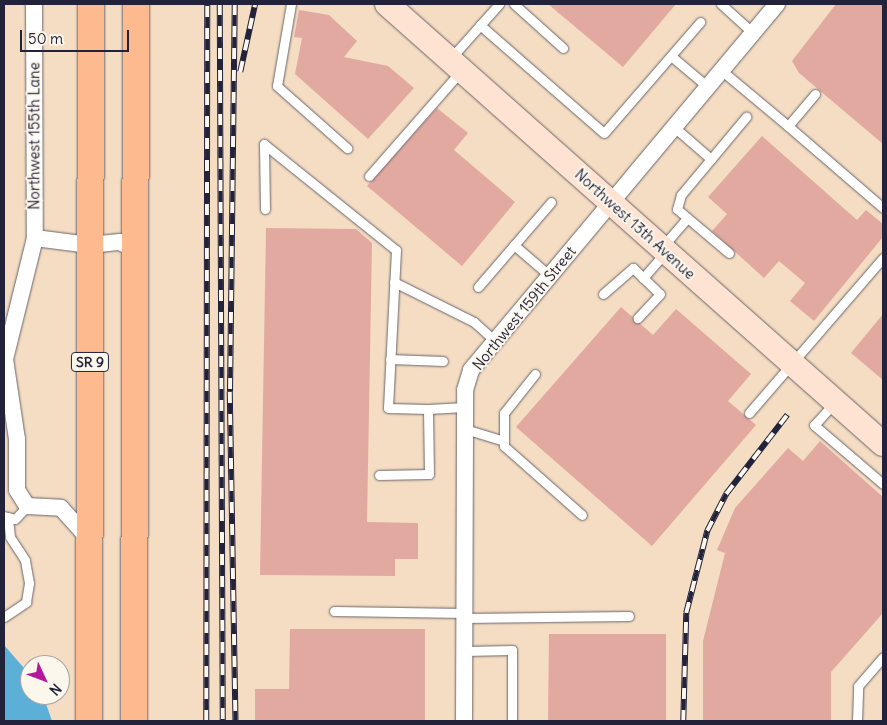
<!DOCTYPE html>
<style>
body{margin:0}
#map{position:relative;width:887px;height:725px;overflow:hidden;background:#f4ddc2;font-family:Delius,sans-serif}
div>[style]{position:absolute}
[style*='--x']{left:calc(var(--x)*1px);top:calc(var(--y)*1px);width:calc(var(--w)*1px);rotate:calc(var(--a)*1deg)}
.water>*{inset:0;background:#5cb0d8}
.building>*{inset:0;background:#e2a9a0}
.roads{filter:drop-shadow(0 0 1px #6c636a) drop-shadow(0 0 1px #6c636a)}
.lane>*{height:9px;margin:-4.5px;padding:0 4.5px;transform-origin:4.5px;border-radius:4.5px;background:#fff}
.street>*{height:16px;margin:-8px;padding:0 8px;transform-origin:8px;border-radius:8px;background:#fff}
.secondary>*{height:24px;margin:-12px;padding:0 12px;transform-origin:12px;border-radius:12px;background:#fee3d2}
.primary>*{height:26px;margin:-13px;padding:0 13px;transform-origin:13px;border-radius:13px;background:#fcba8e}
.rail>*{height:5.5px;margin-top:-2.75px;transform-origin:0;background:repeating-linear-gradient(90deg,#fbf7ec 0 11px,#22223b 0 22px);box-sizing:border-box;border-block:1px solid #22223b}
span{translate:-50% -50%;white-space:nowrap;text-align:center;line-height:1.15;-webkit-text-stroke:4px #fbf7ec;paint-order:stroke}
.shield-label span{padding:1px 4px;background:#fbf7ec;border:1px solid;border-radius:4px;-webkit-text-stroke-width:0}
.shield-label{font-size:14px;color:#22223b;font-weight:700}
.street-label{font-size:15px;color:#22223b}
.frame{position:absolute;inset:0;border:5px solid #22223b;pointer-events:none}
.north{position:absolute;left:20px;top:655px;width:50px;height:50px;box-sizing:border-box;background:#fbf7ec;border:1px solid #a4a2a5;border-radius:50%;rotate:133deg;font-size:14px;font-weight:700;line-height:20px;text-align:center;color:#22223b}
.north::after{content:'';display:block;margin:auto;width:18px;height:22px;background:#b5179e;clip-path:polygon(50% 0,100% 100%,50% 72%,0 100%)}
.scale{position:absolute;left:20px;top:30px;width:109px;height:22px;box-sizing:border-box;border:2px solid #22223b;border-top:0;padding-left:6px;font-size:15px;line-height:18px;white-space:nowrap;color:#22223b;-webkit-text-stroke:4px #fbf7ec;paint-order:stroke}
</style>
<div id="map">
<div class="water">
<div style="clip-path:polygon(4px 645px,30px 675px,30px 695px,43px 695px,52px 721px,4px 721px)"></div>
</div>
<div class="building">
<div style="clip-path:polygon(548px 4px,676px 4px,623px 67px)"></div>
<div style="clip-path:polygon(836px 4px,883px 4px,883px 144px,799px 73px,792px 61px)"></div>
<div style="clip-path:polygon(299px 10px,329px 15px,357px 41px,344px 57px,388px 66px,414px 88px,368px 139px,295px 74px,302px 38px,294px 37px)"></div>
<div style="clip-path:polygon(437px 108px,468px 133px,454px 150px,515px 202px,462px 266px,367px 186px)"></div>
<div style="clip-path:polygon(762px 136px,857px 220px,866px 210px,883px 224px,883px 237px,814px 321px,790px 301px,805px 283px,779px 261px,764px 278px,712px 231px,727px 214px,708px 197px)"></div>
<div style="clip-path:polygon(266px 228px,356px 229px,372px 243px,367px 522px,418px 523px,418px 559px,395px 559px,395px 576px,260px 575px)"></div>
<div style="clip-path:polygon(621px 307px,653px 335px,676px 309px,751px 374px,728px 401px,756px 425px,652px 546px,516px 427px)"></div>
<div style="clip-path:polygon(883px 314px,883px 380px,851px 353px)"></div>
<div style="clip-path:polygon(820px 441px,883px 497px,883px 613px,831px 672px,831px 721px,703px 721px,703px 641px,725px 553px,717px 550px,735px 508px,788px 448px,803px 461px)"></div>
<div style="clip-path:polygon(290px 629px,425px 629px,425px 721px,255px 721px,255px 689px,289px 689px)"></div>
<div style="clip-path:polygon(549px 634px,666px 634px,666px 721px,548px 721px)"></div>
</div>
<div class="roads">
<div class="lane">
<div style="--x:291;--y:4;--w:83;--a:99.7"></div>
<div style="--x:277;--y:86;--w:94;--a:41.5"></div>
<div style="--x:514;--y:4;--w:66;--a:41.9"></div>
<div style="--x:721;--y:4;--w:43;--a:42.2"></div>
<div style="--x:480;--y:25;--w:164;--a:41.1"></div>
<div style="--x:604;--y:133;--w:147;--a:-49.1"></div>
<div style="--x:671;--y:56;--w:48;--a:40"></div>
<div style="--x:450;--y:59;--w:74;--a:-48.3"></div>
<div style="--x:721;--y:70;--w:87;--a:39.9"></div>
<div style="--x:788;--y:126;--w:42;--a:-49.8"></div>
<div style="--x:788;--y:126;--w:125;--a:40.8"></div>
<div style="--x:674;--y:127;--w:49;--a:40.9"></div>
<div style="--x:369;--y:176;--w:138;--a:-48.8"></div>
<div style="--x:265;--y:209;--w:65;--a:-90.9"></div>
<div style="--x:264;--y:144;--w:169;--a:38.8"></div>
<div style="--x:396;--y:250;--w:158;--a:92.9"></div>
<div style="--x:388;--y:408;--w:40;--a:1.4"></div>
<div style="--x:514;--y:245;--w:48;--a:40.7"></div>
<div style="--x:663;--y:246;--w:37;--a:-49"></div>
<div style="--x:729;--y:253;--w:68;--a:-139.8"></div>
<div style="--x:677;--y:209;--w:15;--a:-74"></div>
<div style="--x:681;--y:195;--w:102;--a:-50.2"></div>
<div style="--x:643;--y:278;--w:33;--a:-49"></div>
<div style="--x:394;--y:282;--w:89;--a:26.6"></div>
<div style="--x:474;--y:322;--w:28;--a:42"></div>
<div style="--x:478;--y:287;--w:112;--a:-49.3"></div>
<div style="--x:603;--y:294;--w:40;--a:-41"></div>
<div style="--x:633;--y:268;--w:37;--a:44"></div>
<div style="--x:660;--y:294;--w:33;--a:133"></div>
<div style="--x:390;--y:359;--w:53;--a:2.2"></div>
<div style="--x:535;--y:374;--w:50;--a:128.5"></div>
<div style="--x:504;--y:413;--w:33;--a:90"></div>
<div style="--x:504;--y:446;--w:104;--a:41.5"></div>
<div style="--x:835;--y:402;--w:31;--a:132"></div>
<div style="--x:814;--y:425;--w:91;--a:40.5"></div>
<div style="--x:749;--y:413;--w:205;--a:-49.2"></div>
<div style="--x:465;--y:429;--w:41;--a:17.1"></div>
<div style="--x:379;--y:475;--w:50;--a:-1.1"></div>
<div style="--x:429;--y:474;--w:65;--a:-90.9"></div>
<div style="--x:428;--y:409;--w:37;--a:-3"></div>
<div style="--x:4;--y:516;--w:11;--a:15"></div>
<div style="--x:15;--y:519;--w:18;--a:-47"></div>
<div style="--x:334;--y:611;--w:131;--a:0.9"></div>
<div style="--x:4;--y:617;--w:27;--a:-34"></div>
<div style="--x:26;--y:602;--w:19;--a:-81"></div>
<div style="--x:29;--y:583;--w:23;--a:-100"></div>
<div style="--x:25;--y:560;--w:27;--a:-123"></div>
<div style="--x:10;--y:537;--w:20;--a:-96"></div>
<div style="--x:465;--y:618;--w:164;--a:-0.7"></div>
<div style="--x:465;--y:651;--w:47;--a:-1.2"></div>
<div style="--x:512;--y:650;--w:71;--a:90"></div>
<div style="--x:857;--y:721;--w:35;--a:-88"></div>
<div style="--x:858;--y:686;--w:38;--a:-49"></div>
</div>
<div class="street">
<div style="--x:34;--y:4;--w:234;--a:89.8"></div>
<div style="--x:35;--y:238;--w:125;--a:103.9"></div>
<div style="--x:5;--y:359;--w:81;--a:81.5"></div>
<div style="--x:17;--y:439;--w:51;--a:90"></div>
<div style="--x:17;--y:490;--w:19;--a:58"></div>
<div style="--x:27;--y:506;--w:34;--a:3"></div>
<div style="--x:61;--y:508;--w:42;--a:47.9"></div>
<div style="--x:35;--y:238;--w:55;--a:7.3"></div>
<div style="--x:90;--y:245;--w:30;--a:-6"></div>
<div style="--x:120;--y:242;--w:18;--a:27"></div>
<div style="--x:464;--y:721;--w:331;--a:-89.8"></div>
<div style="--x:465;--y:390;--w:21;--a:-73"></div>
<div style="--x:471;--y:370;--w:477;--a:-50.1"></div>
</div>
<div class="secondary">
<div style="--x:387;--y:4;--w:663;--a:41.58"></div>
</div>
<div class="primary">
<div style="--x:89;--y:721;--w:717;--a:-89.84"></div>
<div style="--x:134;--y:721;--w:717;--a:-89.84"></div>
</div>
</div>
<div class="rail">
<div style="--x:220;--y:4;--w:717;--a:89.76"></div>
<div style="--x:235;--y:4;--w:388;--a:90.7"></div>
<div style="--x:230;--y:392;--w:329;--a:89"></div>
<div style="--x:240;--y:72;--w:70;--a:-77.6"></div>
<div style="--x:206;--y:721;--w:717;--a:-89.92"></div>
<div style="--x:683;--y:721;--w:108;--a:-88.4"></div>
<div style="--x:686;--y:613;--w:85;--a:-75.6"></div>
<div style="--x:707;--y:531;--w:42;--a:-62.8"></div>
<div style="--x:726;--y:494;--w:100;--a:-52.3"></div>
</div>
<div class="shield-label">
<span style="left:90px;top:362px">SR 9</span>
</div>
<div class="street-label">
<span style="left:34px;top:136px;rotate:-90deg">Northwest 155th Lane</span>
<span style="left:635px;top:224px;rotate:42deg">Northwest 13th Avenue</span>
<span style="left:524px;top:308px;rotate:-51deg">Northwest 159th Street</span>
</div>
<div class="frame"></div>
<div class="north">N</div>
<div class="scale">50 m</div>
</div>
